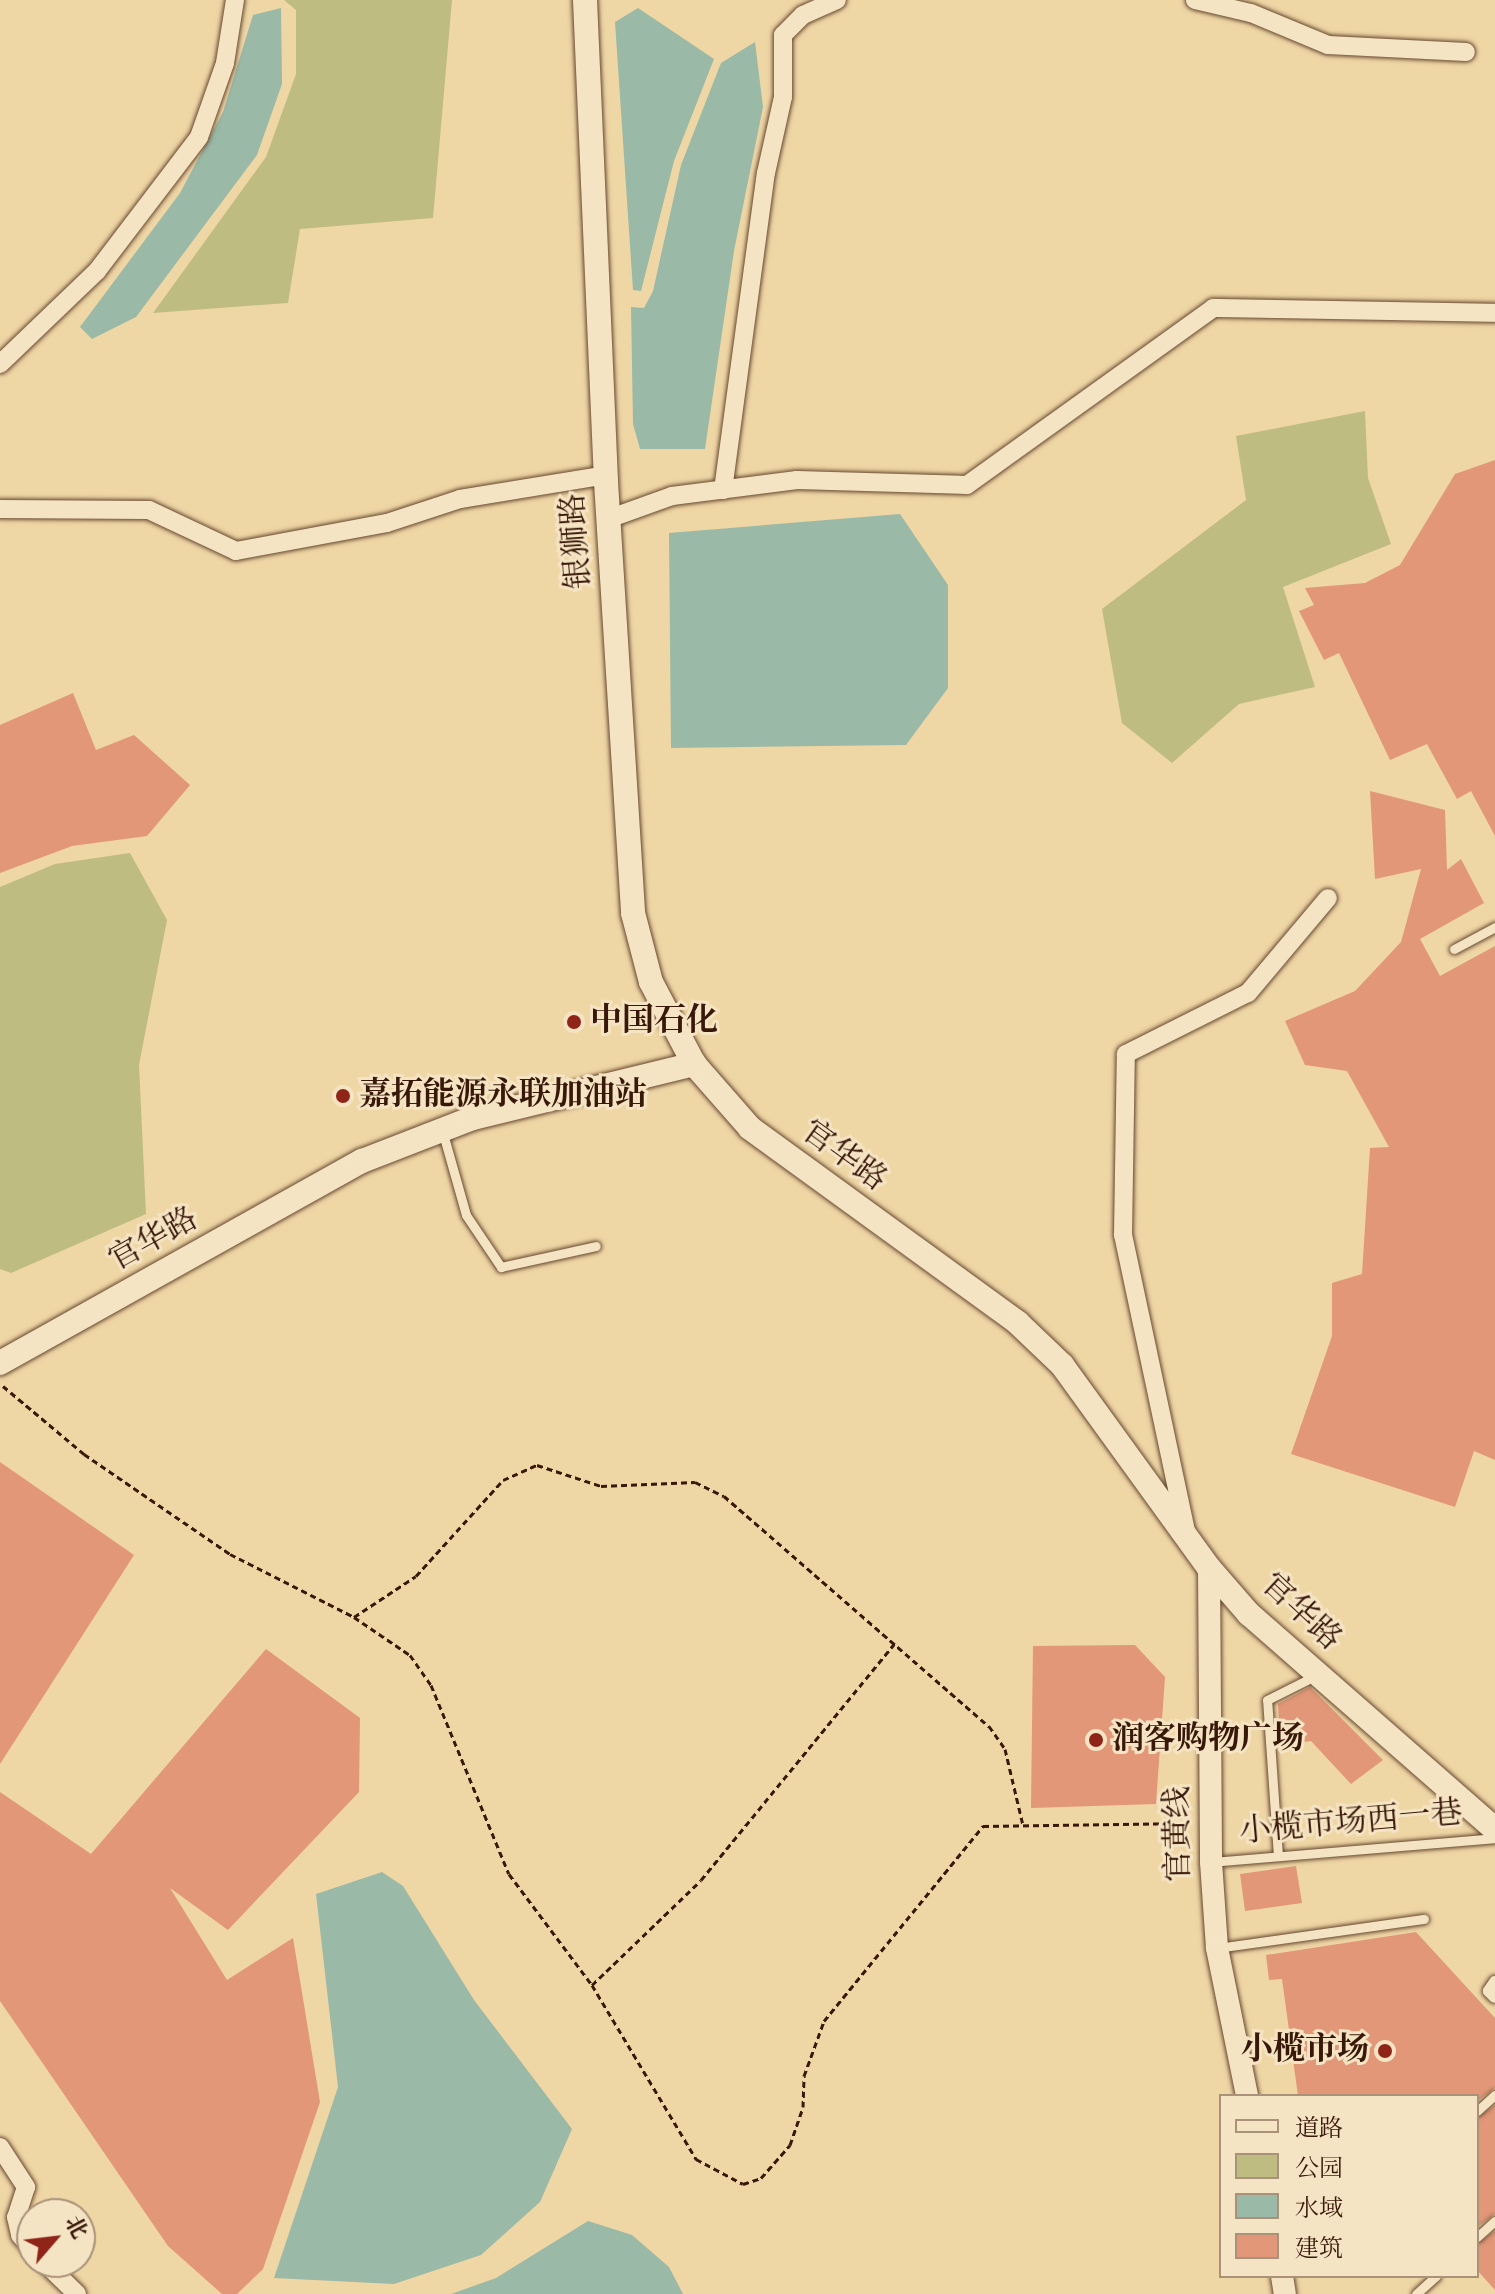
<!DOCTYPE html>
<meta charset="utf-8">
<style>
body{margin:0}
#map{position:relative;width:1495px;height:2294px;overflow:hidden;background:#efd6a5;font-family:"Old Standard TT","Noto Serif SC",serif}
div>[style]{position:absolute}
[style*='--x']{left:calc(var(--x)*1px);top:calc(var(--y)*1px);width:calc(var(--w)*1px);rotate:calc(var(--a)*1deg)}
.green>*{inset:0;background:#bfbc82}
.water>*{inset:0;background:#9ab9a6}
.building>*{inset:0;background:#e19778}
.path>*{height:3px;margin-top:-1.5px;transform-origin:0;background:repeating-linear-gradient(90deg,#381809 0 6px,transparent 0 10px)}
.roads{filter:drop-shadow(0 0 2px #664830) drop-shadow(0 0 2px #664830)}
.service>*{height:9px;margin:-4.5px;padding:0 4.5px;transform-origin:4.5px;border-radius:4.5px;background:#f5e4c4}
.pedestrian>*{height:12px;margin:-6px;padding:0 6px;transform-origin:6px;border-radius:6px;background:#f5e4c4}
.minor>*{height:18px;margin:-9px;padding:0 9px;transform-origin:9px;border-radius:9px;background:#f5e4c4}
.tertiary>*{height:22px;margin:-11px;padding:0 11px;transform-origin:11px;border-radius:11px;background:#f5e4c4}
.secondary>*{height:24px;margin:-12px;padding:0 12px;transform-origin:12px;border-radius:12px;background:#f5e4c4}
.dots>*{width:22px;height:22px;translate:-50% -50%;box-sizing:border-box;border:4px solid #f5e4c4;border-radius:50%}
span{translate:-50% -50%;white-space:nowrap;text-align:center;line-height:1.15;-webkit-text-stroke:6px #f5e4c4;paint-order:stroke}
.street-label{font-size:32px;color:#381809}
.poi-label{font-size:32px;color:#381809;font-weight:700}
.left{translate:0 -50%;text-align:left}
.right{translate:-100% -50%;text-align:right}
.legend{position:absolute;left:1219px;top:2094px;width:260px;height:184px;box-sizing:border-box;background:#f5e4c4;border:2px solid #a99279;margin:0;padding:10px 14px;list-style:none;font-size:24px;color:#381809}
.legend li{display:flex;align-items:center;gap:16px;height:40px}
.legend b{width:40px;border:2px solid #a99279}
.north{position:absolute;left:16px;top:2198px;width:80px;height:80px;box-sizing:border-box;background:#f5e4c4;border:2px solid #a99279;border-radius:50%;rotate:62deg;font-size:22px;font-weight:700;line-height:32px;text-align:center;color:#381809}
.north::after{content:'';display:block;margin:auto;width:28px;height:36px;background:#8f2418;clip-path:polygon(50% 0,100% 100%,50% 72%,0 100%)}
</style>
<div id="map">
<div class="green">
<div style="clip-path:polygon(284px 0,452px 0,433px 218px,300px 229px,288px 303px,153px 313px,266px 157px,296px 74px,296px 10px)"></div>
<div style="clip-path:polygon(1365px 411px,1368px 478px,1391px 544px,1283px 587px,1315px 687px,1239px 704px,1172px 763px,1122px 723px,1102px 609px,1246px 500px,1236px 436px)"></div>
<div style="clip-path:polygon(130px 853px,167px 920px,139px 1065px,146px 1214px,11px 1273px,0 1269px,0 887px,55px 864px)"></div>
</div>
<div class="water">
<div style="clip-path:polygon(281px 8px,282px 84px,257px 155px,136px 317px,92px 339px,80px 327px,180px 193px,223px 112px,253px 15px)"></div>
<div style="clip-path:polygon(638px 8px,714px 59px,674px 161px,641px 291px,633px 290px,615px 22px)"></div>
<div style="clip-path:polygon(755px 42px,763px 107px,734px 251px,705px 449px,640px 449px,633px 424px,631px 307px,644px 308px,653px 291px,681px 165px,721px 63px)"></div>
<div style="clip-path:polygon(900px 514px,948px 585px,948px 688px,906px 745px,671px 748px,669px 533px)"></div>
<div style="clip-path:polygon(382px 1872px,403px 1886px,474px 2000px,572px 2129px,540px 2202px,481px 2255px,394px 2284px,274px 2278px,338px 2087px,316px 1894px)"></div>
<div style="clip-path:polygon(588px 2221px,632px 2235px,669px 2267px,683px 2294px,451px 2294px,496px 2278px)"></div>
</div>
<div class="building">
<div style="clip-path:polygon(1495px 460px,1495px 836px,1471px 791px,1457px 799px,1427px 744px,1390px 760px,1339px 653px,1324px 660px,1299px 611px,1314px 605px,1305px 588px,1365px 583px,1400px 565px,1455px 474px)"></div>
<div style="clip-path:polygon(73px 693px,96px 750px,134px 735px,190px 785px,147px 836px,72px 846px,0 873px,0 725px)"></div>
<div style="clip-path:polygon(1370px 791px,1445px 810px,1447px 870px,1461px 859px,1484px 903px,1420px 939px,1440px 976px,1495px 946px,1495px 1460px,1474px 1451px,1455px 1507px,1291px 1454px,1332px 1336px,1332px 1283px,1362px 1274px,1370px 1148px,1389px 1147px,1347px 1071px,1305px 1065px,1285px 1021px,1355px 991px,1401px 942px,1421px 869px,1375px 879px)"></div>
<div style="clip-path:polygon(0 1462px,134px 1555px,0 1764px)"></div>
<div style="clip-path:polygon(1135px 1645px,1165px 1677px,1156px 1804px,1031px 1808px,1033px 1646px)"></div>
<div style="clip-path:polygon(266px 1649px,360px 1718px,359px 1792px,228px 1930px,170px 1888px,227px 1980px,293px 1938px,320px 2102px,263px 2269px,237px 2294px,222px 2294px,168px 2246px,0 2001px,0 1792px,91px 1854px)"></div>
<div style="clip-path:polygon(1310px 1687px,1383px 1760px,1351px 1784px,1311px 1741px,1280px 1745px,1278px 1704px)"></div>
<div style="clip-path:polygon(1296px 1866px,1302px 1903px,1245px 1911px,1240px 1874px)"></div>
<div style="clip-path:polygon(1416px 1932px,1495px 2018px,1495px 2088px,1477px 2101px,1477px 2096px,1298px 2096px,1282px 1979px,1269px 1980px,1266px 1955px)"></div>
<div style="clip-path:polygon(1495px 2105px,1495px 2214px,1477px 2227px,1477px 2118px)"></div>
<div style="clip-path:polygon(1495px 2231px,1495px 2290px,1477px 2270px,1477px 2244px)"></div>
</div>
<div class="path">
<div style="--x:3;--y:1386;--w:106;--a:40"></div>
<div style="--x:84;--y:1454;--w:177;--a:34.4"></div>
<div style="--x:230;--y:1554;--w:139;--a:26.9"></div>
<div style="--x:354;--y:1617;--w:68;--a:34.2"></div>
<div style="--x:410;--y:1655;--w:37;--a:55"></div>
<div style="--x:431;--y:1685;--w:204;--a:67.6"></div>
<div style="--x:509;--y:1874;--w:139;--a:53.2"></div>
<div style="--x:592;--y:1985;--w:203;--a:59.1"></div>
<div style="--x:696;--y:2159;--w:53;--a:28"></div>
<div style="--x:743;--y:2184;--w:19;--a:-18"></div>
<div style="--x:761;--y:2178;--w:44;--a:-48.7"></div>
<div style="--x:790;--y:2145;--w:40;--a:-71.1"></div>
<div style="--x:803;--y:2107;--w:31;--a:-88"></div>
<div style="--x:804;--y:2076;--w:59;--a:-70"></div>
<div style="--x:824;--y:2021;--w:252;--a:-50.8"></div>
<div style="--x:983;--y:1826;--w:207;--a:-0.8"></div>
<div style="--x:354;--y:1617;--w:74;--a:-33.5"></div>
<div style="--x:416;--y:1576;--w:130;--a:-47.8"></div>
<div style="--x:503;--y:1480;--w:37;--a:-24"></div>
<div style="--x:537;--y:1465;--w:67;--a:18.2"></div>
<div style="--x:601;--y:1486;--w:94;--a:-2.4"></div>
<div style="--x:695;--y:1482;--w:32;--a:26"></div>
<div style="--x:724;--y:1496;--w:351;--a:41"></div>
<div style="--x:989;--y:1726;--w:28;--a:55"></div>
<div style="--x:1005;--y:1749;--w:78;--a:76.7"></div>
<div style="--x:592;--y:1985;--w:151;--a:-43.9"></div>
<div style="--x:701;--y:1880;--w:305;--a:-50.7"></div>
</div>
<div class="roads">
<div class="service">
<div style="--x:1454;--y:949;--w:47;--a:-28.2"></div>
<div style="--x:442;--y:1130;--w:88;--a:74.2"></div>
<div style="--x:466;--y:1215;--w:63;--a:56.1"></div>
<div style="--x:501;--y:1267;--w:97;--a:-12.5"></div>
<div style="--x:1278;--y:1856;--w:156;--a:-94"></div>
<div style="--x:1267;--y:1700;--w:54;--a:-26.6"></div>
<div style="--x:1211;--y:1862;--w:285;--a:-4.8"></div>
<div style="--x:1217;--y:1948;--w:209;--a:-8"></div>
<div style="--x:1477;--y:2111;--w:24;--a:-42"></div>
<div style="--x:1477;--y:2237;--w:24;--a:-42"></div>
<div style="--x:1416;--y:2294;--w:27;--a:-42"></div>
</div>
<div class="pedestrian">
<div style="--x:1495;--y:1982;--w:11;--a:124"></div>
<div style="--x:1489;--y:1991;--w:8;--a:45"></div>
</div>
<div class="minor">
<div style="--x:1195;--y:0;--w:57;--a:13.1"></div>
<div style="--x:1251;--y:13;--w:83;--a:22.6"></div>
<div style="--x:1328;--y:45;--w:138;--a:2.9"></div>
<div style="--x:0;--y:364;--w:134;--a:-43.8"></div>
<div style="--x:97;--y:271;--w:168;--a:-52.7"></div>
<div style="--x:199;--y:137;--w:78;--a:-70.6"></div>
<div style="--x:225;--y:63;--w:64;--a:-81"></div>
<div style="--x:723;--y:490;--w:320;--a:-82.3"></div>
<div style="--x:766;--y:173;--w:78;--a:-77.4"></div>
<div style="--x:783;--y:97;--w:62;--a:-90"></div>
<div style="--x:783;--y:35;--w:28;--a:-45"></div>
<div style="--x:803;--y:15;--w:37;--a:-24"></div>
<div style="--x:0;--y:509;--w:149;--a:0.4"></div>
<div style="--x:149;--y:510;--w:96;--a:25.2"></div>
<div style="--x:236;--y:551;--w:154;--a:-10.5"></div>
<div style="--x:387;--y:523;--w:77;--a:-18.2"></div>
<div style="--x:460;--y:499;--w:148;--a:-9.3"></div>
<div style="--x:608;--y:519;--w:68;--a:-19.8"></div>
<div style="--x:672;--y:496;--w:126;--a:-7.3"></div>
<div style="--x:797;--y:480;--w:170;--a:1.7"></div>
<div style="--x:967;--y:485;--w:303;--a:-35.7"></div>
<div style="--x:1213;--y:308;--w:282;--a:1"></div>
<div style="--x:1186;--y:1531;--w:303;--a:-102"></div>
<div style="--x:1123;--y:1235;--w:181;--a:-89.1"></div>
<div style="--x:1126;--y:1054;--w:136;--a:-26.6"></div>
<div style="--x:1248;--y:993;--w:124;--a:-49.9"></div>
<div style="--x:0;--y:2147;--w:48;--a:57"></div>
<div style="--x:26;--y:2187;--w:32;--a:108"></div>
<div style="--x:16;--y:2217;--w:18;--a:77"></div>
<div style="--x:20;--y:2235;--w:18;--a:49"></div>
<div style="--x:44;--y:2262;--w:46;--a:44.1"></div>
</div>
<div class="tertiary">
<div style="--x:1209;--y:1568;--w:294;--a:89.6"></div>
<div style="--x:1211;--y:1862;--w:86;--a:86"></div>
<div style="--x:1217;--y:1948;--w:151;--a:78.5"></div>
<div style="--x:1282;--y:2276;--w:18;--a:81"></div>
</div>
<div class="secondary">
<div style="--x:585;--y:0;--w:482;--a:87.5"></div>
<div style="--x:606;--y:482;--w:432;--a:86.4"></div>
<div style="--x:633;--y:913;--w:71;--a:75.4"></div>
<div style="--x:651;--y:982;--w:93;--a:62.3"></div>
<div style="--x:694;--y:1064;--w:85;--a:48.8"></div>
<div style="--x:750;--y:1128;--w:331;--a:36"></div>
<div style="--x:1018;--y:1323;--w:61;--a:43.7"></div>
<div style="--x:1062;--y:1365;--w:251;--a:54.1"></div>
<div style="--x:1209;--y:1568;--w:61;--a:49"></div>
<div style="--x:1249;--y:1614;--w:327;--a:41.2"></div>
<div style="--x:0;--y:1363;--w:415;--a:-29.2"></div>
<div style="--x:362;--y:1161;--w:119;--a:-21.2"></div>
<div style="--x:473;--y:1118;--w:228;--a:-13.7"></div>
</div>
</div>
<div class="dots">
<div style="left:574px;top:1022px;background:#8f2418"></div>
<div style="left:343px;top:1096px;background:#8f2418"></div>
<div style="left:1096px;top:1740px;background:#8f2418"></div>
<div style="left:1385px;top:2051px;background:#8f2418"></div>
</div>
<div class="street-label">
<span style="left:578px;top:541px;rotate:-94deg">银狮路</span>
<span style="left:843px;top:1157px;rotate:36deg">官华路</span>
<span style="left:154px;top:1241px;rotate:-29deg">官华路</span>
<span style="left:1300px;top:1613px;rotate:43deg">官华路</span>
<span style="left:1351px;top:1824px;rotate:-5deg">小榄市场西一巷</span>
<span style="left:1180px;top:1834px;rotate:-91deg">官黄线</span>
</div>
<div class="poi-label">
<span class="left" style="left:590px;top:1022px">中国石化</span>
<span class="left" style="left:359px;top:1096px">嘉拓能源永联加油站</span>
<span class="left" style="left:1112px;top:1740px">润客购物广场</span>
<span class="right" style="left:1369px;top:2051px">小榄市场</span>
</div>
<ul class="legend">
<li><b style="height:10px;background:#f5e4c4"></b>道路</li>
<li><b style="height:22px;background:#bfbc82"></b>公园</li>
<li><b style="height:22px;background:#9ab9a6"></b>水域</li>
<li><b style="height:22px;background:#e19778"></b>建筑</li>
</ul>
<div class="north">北</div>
</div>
